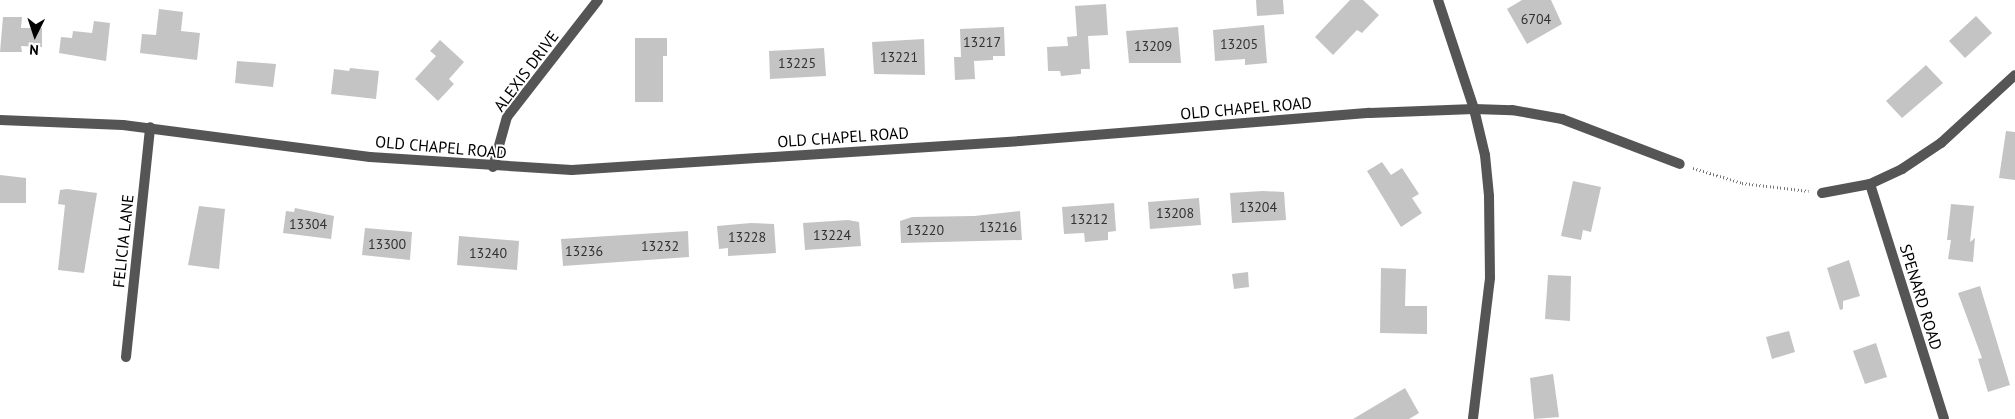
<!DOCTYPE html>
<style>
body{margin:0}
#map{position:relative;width:2015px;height:419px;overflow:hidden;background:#fff;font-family:"PT Sans",sans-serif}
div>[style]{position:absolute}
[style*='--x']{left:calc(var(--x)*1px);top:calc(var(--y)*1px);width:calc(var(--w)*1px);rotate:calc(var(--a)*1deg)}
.building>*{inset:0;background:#c4c4c4}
.path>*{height:3px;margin-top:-1.5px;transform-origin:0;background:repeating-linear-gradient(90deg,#777 0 1px,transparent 0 3.5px)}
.minor>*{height:10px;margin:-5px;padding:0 5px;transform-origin:5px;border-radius:5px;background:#555}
span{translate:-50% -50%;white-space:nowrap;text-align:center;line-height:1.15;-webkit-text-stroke:4px #fff;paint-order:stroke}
.number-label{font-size:14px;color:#313131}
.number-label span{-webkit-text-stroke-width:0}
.street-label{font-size:16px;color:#000}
.north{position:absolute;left:10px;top:10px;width:50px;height:50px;-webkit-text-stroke:4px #fff;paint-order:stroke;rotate:184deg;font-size:14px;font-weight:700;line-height:20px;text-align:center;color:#000}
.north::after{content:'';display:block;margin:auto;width:18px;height:22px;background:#000;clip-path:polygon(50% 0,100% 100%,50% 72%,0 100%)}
</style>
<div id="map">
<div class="building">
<div style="clip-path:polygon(1256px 0,1283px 0,1284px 14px,1257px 16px)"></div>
<div style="clip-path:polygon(1350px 0,1363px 0,1379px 15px,1362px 33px,1357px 30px,1333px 55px,1315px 37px)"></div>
<div style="clip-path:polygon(1522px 0,1551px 0,1562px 24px,1527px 44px,1507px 9px)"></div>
<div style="clip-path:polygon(1106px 4px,1108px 35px,1088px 36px,1090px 69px,1081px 69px,1081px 74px,1061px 76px,1060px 71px,1048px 71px,1047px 47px,1068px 46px,1067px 37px,1077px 36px,1075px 6px)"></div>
<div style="clip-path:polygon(159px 9px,183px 12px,181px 31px,200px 33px,197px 60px,140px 53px,142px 34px,156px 35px)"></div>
<div style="clip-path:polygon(1976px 16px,1992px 33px,1965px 58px,1949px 41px)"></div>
<div style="clip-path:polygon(3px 17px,22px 17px,21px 28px,42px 28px,42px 47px,21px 46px,22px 52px,0 52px)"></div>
<div style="clip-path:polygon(94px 21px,110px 23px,106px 61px,59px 53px,61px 37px,72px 38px,73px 31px,92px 33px)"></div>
<div style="clip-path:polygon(1264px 25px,1267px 63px,1245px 65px,1245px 59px,1215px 61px,1213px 30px)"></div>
<div style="clip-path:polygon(1004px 27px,1005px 56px,993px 56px,993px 60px,974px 61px,975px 79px,955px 80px,954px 57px,961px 57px,960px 29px)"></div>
<div style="clip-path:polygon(1178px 27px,1181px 63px,1129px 63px,1126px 31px)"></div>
<div style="clip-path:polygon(635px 38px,667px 38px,667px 56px,663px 56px,663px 102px,635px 102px)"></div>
<div style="clip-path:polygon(924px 39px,925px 75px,874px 74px,872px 42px)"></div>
<div style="clip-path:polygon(440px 40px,464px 62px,449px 79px,454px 84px,438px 101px,415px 79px,436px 56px,430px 51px)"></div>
<div style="clip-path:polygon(824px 48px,826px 76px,770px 79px,769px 51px)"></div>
<div style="clip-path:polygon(237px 61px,276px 64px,273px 87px,235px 83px)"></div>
<div style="clip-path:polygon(1926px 65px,1943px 83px,1902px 118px,1886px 101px)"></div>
<div style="clip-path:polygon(350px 68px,379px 71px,376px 99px,331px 94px,334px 69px,349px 71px)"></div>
<div style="clip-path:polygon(2006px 131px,2015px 132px,2015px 180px,1999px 178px)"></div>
<div style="clip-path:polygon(1382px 162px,1391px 175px,1402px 168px,1419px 194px,1412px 198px,1422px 213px,1401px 227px,1367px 171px)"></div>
<div style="clip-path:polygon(0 175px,26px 178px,26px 203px,0 203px)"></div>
<div style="clip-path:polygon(1573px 181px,1601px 187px,1591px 232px,1583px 230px,1581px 240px,1561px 236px)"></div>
<div style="clip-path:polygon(67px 189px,97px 193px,84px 273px,58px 270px,65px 205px,58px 204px,60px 190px)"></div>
<div style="clip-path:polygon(1263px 191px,1284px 192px,1286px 220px,1232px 223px,1230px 193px)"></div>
<div style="clip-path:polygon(1199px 198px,1201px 225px,1150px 229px,1148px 202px)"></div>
<div style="clip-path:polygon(1114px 203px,1116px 231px,1108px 232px,1108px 240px,1085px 242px,1084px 233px,1064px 234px,1062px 207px)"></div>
<div style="clip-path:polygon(1951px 204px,1974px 206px,1970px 242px,1975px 238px,1973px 262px,1948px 259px,1951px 240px,1947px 240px)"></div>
<div style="clip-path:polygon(199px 206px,225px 209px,219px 269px,188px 265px)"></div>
<div style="clip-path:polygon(295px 208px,334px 216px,331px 239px,283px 233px,286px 211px,294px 212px)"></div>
<div style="clip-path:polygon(1020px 211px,1022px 240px,901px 243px,900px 221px,912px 217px,974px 216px)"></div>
<div style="clip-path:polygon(848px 220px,859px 222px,861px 246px,805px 250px,803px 223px)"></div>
<div style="clip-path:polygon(751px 223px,774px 224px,776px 253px,728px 256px,728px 248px,719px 249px,717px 226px)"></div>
<div style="clip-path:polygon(365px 228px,412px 232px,410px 260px,362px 255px)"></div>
<div style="clip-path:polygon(688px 231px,689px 257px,563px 266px,561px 239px)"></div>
<div style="clip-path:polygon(459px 236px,519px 241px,517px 270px,457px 265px)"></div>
<div style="clip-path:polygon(1849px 260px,1860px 296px,1843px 301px,1843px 309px,1840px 310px,1827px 268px)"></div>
<div style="clip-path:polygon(1381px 268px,1406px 269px,1405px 306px,1427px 306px,1427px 334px,1380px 333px)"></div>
<div style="clip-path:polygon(1248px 272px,1249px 287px,1234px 289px,1232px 274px)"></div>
<div style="clip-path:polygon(1548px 275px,1571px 276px,1570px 321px,1545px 319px)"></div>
<div style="clip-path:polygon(1980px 286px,2010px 385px,1988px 392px,1978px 359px,1982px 358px,1958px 293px)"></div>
<div style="clip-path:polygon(1789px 331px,1795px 352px,1772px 359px,1766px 337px)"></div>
<div style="clip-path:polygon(1876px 343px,1887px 377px,1865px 384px,1853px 351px)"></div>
<div style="clip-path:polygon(1553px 374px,1559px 417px,1534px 419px,1530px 378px)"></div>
<div style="clip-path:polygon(1405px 388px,1419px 413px,1409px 419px,1353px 419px)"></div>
</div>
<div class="path">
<div style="--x:1693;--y:168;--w:51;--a:17"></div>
<div style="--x:1742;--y:183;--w:67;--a:6.8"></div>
</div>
<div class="minor">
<div style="--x:1438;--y:0;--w:115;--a:71.7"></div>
<div style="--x:1474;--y:109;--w:47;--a:76.6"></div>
<div style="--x:1485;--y:155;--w:41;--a:84.4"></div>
<div style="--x:1489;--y:196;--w:82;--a:89.3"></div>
<div style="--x:1490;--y:278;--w:142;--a:96.9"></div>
<div style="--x:0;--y:120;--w:123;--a:2.3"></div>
<div style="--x:123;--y:125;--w:249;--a:7.4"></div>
<div style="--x:370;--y:157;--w:202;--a:3.7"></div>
<div style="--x:572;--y:170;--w:449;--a:-3.7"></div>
<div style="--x:1020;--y:141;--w:351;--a:-4.6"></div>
<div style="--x:1370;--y:113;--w:104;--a:-2.2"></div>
<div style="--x:1474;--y:109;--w:38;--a:2"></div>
<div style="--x:1512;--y:110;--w:51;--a:10.2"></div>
<div style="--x:1562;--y:119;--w:126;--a:20.9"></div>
<div style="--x:493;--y:167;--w:52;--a:-74.4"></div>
<div style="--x:507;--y:117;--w:148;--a:-52.1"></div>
<div style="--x:1870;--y:184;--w:246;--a:72.5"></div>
<div style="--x:1822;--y:193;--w:49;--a:-10.6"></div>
<div style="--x:1870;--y:184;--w:35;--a:-25"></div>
<div style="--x:1902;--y:169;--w:47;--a:-33.7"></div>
<div style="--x:1941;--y:143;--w:100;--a:-42.6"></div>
<div style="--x:126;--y:357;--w:231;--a:-84"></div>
</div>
<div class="number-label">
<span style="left:1536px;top:19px">6704</span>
<span style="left:982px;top:42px">13217</span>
<span style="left:1239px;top:44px">13205</span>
<span style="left:1153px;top:46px">13209</span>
<span style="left:899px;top:57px">13221</span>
<span style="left:797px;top:63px">13225</span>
<span style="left:1258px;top:207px">13204</span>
<span style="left:1175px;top:213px">13208</span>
<span style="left:1089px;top:219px">13212</span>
<span style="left:308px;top:224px">13304</span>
<span style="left:998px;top:227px">13216</span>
<span style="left:925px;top:230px">13220</span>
<span style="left:832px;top:235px">13224</span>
<span style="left:747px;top:237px">13228</span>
<span style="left:387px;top:244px">13300</span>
<span style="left:660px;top:246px">13232</span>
<span style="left:584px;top:251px">13236</span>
<span style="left:488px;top:253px">13240</span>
</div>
<div class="street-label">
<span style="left:526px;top:71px;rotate:-53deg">ALEXIS DRIVE</span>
<span style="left:1246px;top:108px;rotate:-5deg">OLD CHAPEL ROAD</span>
<span style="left:843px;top:137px;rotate:-4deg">OLD CHAPEL ROAD</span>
<span style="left:441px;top:147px;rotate:5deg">OLD CHAPEL ROAD</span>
<span style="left:123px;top:241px;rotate:-84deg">FELICIA LANE</span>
<span style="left:1921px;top:297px;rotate:73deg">SPENARD ROAD</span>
</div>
<div class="north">N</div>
</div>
